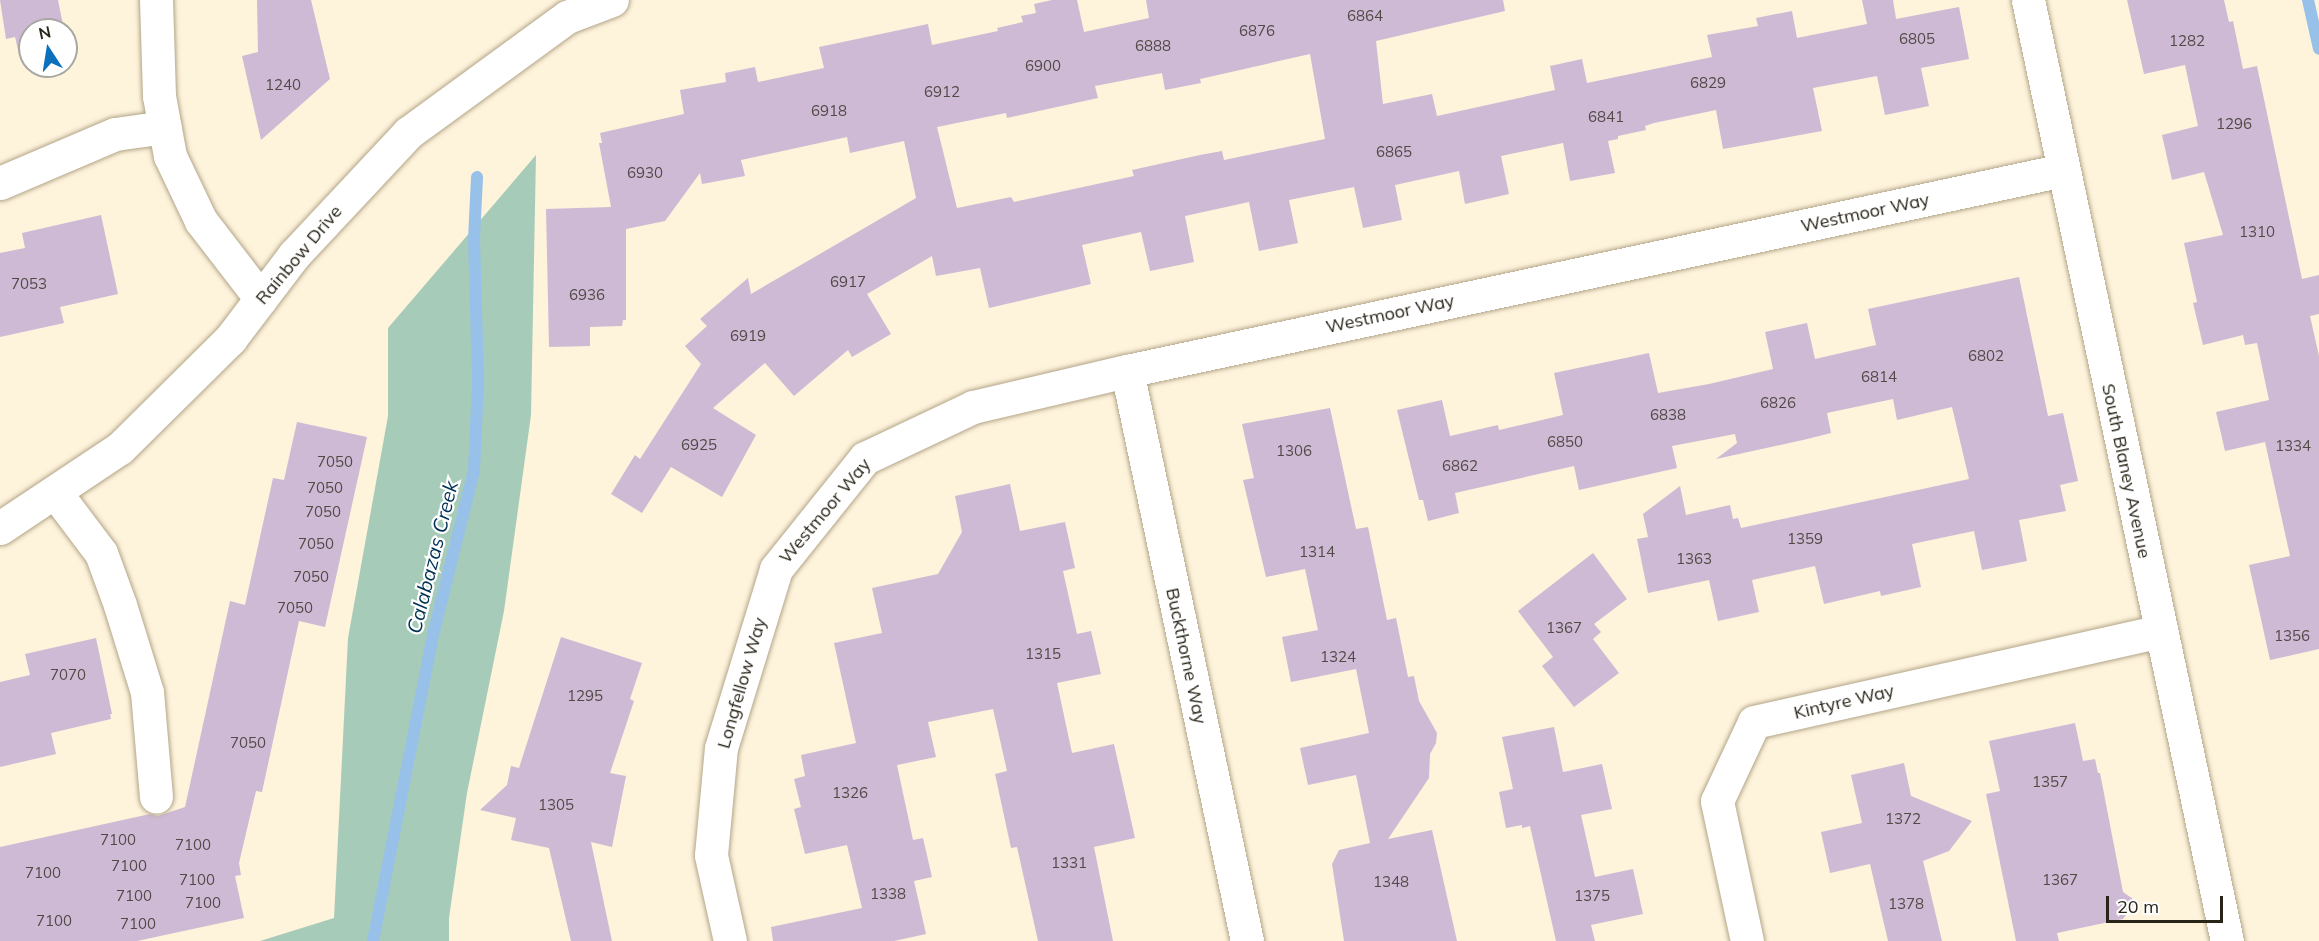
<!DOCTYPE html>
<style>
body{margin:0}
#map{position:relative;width:2319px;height:941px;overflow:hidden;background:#fef3db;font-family:Mulish,sans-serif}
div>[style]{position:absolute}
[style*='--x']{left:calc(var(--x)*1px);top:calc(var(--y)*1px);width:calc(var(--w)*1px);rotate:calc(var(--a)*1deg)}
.green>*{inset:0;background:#a7cbb9}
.stream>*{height:12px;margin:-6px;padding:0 6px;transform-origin:6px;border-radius:6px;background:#97c1e8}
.building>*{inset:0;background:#cebad5}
.roads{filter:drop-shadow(0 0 2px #b2a589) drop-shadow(0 0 2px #b2a589)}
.minor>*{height:33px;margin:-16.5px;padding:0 16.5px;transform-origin:16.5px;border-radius:16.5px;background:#fff}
span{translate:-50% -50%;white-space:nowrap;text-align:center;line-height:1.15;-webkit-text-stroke:4.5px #fff;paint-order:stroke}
.number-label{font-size:15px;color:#524a47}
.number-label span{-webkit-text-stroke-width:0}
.street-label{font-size:18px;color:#282418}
.water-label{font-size:20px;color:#003256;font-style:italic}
.north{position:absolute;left:18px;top:18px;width:60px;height:60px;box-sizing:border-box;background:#fff;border:2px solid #a9a7a3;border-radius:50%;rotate:348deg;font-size:16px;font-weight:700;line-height:24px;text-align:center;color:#282418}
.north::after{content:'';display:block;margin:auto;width:21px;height:27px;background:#0b71bd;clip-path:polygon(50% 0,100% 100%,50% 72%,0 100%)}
.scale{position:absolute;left:2106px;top:896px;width:117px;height:27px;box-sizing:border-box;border:3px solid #282418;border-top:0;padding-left:8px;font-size:18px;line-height:21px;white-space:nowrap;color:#282418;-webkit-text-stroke:4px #fff;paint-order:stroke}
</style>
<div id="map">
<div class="green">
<div style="clip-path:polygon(536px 155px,531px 415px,504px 611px,467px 793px,449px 918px,449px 941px,260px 941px,334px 918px,348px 638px,388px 416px,388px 328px)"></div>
</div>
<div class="stream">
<div style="--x:2308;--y:0;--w:50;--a:77.3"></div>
<div style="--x:373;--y:941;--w:316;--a:-78.9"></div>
<div style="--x:434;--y:631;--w:166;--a:-76"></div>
<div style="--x:474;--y:470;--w:89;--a:-87.4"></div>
<div style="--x:478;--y:381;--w:142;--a:-91.6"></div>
<div style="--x:474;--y:239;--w:62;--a:-87.2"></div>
</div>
<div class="building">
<div style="clip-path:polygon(0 0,58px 0,64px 30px,30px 30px,30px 52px,19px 54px,15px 37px,6px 39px)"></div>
<div style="clip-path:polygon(257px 0,311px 0,330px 79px,261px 140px,242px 56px,258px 52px)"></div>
<div style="clip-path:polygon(evenodd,1052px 0,1077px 0,1084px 32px,1149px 18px,1146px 0,1503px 0,1505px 11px,1376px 41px,1383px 104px,1432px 94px,1437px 116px,1555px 90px,1550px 66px,1582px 59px,1587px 83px,1712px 57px,1707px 35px,1758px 26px,1756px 18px,1792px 11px,1797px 38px,1867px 24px,1862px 0,1893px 0,1896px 19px,1959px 7px,1969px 59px,1921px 68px,1929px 106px,1885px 115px,1877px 76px,1813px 88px,1822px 131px,1723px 149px,1716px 110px,1654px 123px,1645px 126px,1646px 130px,1618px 136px,1618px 139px,1608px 141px,1615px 173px,1570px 181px,1563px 143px,1501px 156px,1509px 194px,1465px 204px,1459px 171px,1395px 185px,1402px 220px,1363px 228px,1354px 187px,1289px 200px,1298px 243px,1259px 251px,1249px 202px,1185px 216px,1194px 262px,1150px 271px,1141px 232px,1082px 245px,1091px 284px,989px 308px,980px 268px,936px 276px,932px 256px,867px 294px,891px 334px,852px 357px,848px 350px,794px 396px,765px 363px,713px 408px,756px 435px,722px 497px,671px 467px,642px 513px,611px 494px,635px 455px,640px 459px,701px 364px,685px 346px,707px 326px,700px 319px,748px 278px,751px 294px,916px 198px,904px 141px,850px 153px,847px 137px,741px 160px,745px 176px,702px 184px,700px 173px,665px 221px,626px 229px,626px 320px,623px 320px,622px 326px,590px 327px,590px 346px,549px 347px,546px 209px,611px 207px,599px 143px,602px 143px,600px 133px,684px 114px,680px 90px,726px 82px,725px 73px,755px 67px,758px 82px,824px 68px,819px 47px,928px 24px,932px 45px,998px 31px,997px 28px,1023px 22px,1021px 16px,1036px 13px,1034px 4px,1052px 0,1310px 54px,1325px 139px,1224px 160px,1222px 151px,1200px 155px,1132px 170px,1134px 176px,1014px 202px,1011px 197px,957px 208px,937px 127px,1006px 113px,1007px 118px,1098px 98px,1095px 86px,1162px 73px,1165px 90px,1201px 83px,1200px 79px,1310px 54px)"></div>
<div style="clip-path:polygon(2127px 0,2224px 0,2229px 22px,2233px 21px,2243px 69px,2257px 66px,2302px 279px,2319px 275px,2319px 314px,2310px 316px,2319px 356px,2319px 649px,2270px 660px,2249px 565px,2290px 556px,2279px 506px,2265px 442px,2225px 451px,2216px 412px,2269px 400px,2257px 343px,2245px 345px,2243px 335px,2203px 345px,2193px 303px,2197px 302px,2184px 243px,2223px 235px,2204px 172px,2172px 180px,2162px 135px,2198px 126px,2185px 65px,2144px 74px)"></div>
<div style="clip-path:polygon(101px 215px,118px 294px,60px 307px,64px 323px,0 337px,0 253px,25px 248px,22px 233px)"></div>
<div style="clip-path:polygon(2019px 277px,2048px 416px,2063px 413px,2078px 481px,2060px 485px,2066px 511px,2019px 520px,2027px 561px,1982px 570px,1974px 531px,1912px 544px,1921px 587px,1881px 596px,1880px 591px,1824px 604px,1815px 566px,1752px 580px,1759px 612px,1718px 621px,1709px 580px,1648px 593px,1637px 539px,1648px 537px,1643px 514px,1680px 486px,1686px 515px,1730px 505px,1733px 519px,1738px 518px,1741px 528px,1969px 479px,1952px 407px,1897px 420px,1893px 399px,1827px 413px,1831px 433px,1803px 440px,1716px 459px,1737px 443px,1735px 434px,1672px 446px,1677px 468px,1579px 490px,1574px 466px,1455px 493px,1459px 513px,1428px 521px,1423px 500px,1419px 500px,1397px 410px,1442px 400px,1450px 436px,1498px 425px,1499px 430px,1563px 415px,1554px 373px,1649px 353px,1658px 393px,1709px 384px,1773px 369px,1765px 332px,1807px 323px,1815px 359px,1876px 345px,1868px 309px)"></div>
<div style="clip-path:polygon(1330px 408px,1356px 529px,1368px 527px,1387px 620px,1396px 618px,1408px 677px,1414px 676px,1419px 701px,1437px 733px,1436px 743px,1430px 754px,1429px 778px,1388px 839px,1432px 830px,1457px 941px,1344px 941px,1332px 864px,1339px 850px,1370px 843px,1356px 775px,1308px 785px,1300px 748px,1369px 733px,1356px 669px,1291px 682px,1282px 637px,1318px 630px,1305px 569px,1266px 577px,1243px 480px,1254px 478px,1242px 424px)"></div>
<div style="clip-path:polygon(297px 422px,367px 437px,325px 627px,299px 621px,262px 792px,256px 791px,239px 863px,241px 875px,235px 876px,244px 918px,137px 941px,0 941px,0 847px,150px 814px,158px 816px,185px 807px,230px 601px,245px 605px,273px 478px,284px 480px)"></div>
<div style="clip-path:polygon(1010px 484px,1020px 531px,1065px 522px,1075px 568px,1063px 571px,1077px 634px,1091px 631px,1101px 674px,1057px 683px,1072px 753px,1114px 744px,1135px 838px,1094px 847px,1113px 941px,1038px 941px,1017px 847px,1011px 848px,995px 774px,1007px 771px,993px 709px,928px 722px,936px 757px,897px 765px,913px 840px,923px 838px,932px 877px,914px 881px,926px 934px,894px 941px,773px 941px,771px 927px,862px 908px,847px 845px,805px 854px,794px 809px,801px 807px,794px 779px,805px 776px,801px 755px,856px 743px,834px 643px,882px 633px,872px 588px,938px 574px,962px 532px,955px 496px)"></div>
<div style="clip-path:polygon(1593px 553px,1627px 599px,1594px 624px,1601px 632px,1593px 639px,1619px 673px,1574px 707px,1542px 666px,1553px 657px,1518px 611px)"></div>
<div style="clip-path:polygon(561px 637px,642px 663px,630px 699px,634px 701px,610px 773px,626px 776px,612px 847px,591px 842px,612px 941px,571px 941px,549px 848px,511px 840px,516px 818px,480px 810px,507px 785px,511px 766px,519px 768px)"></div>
<div style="clip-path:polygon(96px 638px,112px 714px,110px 714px,111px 719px,51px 733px,56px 754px,0 767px,0 682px,30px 675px,25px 654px)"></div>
<div style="clip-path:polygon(2075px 723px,2083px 761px,2095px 759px,2098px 773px,2100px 773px,2123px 892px,2136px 901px,2123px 919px,2057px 933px,2059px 941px,2016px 941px,1986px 794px,2000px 791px,1989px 741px)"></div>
<div style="clip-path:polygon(1554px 727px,1563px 772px,1602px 764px,1612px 809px,1581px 815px,1595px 877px,1633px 869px,1643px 914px,1591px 925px,1595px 941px,1556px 941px,1530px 826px,1522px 828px,1522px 825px,1506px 828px,1499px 792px,1513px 789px,1502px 737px)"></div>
<div style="clip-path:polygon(1904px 763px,1911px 796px,1972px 821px,1949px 851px,1923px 861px,1942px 941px,1888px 941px,1870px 864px,1830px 873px,1821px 832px,1862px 823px,1851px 775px)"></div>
</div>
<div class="roads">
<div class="minor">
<div style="--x:156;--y:0;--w:96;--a:88.2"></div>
<div style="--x:159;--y:96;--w:61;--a:79.6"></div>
<div style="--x:170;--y:156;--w:72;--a:64.5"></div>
<div style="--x:201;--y:221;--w:98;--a:52.4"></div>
<div style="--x:2028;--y:0;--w:962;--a:78.06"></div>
<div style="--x:0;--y:183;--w:125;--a:-23.1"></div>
<div style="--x:115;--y:134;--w:50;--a:-8"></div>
<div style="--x:1127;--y:371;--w:582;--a:78.11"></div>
<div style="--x:55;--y:492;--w:76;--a:53"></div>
<div style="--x:101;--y:553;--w:55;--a:69.9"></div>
<div style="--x:120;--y:605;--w:91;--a:72.8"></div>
<div style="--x:147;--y:692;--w:105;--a:85.1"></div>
<div style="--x:0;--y:528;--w:144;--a:-33.7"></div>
<div style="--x:120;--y:448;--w:156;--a:-44.7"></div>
<div style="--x:231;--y:338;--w:104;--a:-52.8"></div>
<div style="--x:294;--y:255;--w:167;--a:-46.9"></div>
<div style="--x:408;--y:133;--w:197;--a:-36.1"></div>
<div style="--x:567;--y:17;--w:48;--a:-20.7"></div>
<div style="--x:730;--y:941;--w:88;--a:-102.5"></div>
<div style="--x:711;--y:855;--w:107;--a:-84.7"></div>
<div style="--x:721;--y:748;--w:187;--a:-72.9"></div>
<div style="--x:776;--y:569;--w:142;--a:-51.3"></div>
<div style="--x:865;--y:458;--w:119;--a:-25.3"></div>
<div style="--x:973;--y:407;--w:158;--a:-13.2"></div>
<div style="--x:1127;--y:371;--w:957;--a:-12.12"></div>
<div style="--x:1747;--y:941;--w:143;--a:-102.1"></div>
<div style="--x:1717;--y:801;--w:87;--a:-64.9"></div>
<div style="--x:1754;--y:722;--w:416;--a:-12.6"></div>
</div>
</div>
<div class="number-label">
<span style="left:1365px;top:16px">6864</span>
<span style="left:1257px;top:31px">6876</span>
<span style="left:1917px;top:39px">6805</span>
<span style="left:2187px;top:41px">1282</span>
<span style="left:1153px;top:46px">6888</span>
<span style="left:1043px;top:66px">6900</span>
<span style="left:1708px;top:83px">6829</span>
<span style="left:283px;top:85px">1240</span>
<span style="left:942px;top:92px">6912</span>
<span style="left:829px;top:111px">6918</span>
<span style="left:1606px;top:117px">6841</span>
<span style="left:2234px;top:124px">1296</span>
<span style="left:1394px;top:152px">6865</span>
<span style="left:645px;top:173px">6930</span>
<span style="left:2257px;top:232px">1310</span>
<span style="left:848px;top:282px">6917</span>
<span style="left:29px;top:284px">7053</span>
<span style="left:587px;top:295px">6936</span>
<span style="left:748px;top:336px">6919</span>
<span style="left:1986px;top:356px">6802</span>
<span style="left:1879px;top:377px">6814</span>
<span style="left:1778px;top:403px">6826</span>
<span style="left:1668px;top:415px">6838</span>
<span style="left:1565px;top:442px">6850</span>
<span style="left:699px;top:445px">6925</span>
<span style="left:2293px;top:446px">1334</span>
<span style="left:1294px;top:451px">1306</span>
<span style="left:335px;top:462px">7050</span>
<span style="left:1460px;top:466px">6862</span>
<span style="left:325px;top:488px">7050</span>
<span style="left:323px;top:512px">7050</span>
<span style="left:1805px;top:539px">1359</span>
<span style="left:316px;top:544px">7050</span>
<span style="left:1317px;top:552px">1314</span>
<span style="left:1694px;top:559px">1363</span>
<span style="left:311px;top:577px">7050</span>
<span style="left:295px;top:608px">7050</span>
<span style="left:1564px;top:628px">1367</span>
<span style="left:2292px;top:636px">1356</span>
<span style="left:1043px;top:654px">1315</span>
<span style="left:1338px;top:657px">1324</span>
<span style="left:68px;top:675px">7070</span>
<span style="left:585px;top:696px">1295</span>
<span style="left:248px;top:743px">7050</span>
<span style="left:2050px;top:782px">1357</span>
<span style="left:850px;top:793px">1326</span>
<span style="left:556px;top:805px">1305</span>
<span style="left:1903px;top:819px">1372</span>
<span style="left:118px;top:840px">7100</span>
<span style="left:193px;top:845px">7100</span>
<span style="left:1069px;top:863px">1331</span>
<span style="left:129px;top:866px">7100</span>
<span style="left:43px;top:873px">7100</span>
<span style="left:197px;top:880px">7100</span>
<span style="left:2060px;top:880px">1367</span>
<span style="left:1391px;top:882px">1348</span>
<span style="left:888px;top:894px">1338</span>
<span style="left:134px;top:896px">7100</span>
<span style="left:1592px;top:896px">1375</span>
<span style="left:203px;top:903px">7100</span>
<span style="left:1906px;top:904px">1378</span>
<span style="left:54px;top:921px">7100</span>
<span style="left:138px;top:924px">7100</span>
</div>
<div class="street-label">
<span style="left:1865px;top:213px;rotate:-12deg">Westmoor Way</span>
<span style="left:299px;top:255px;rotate:-50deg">Rainbow Drive</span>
<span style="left:1390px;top:314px;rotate:-12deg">Westmoor Way</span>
<span style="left:2126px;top:471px;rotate:78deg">South Blaney Avenue</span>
<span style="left:825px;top:511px;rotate:-50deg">Westmoor Way</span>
<span style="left:1186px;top:656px;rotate:78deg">Buckthorne Way</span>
<span style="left:742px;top:683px;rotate:-74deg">Longfellow Way</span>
<span style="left:1844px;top:702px;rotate:-13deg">Kintyre Way</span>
</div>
<div class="water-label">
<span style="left:432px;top:557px;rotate:-76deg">Calabazas Creek</span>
</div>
<div class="north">N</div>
<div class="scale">20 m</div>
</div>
